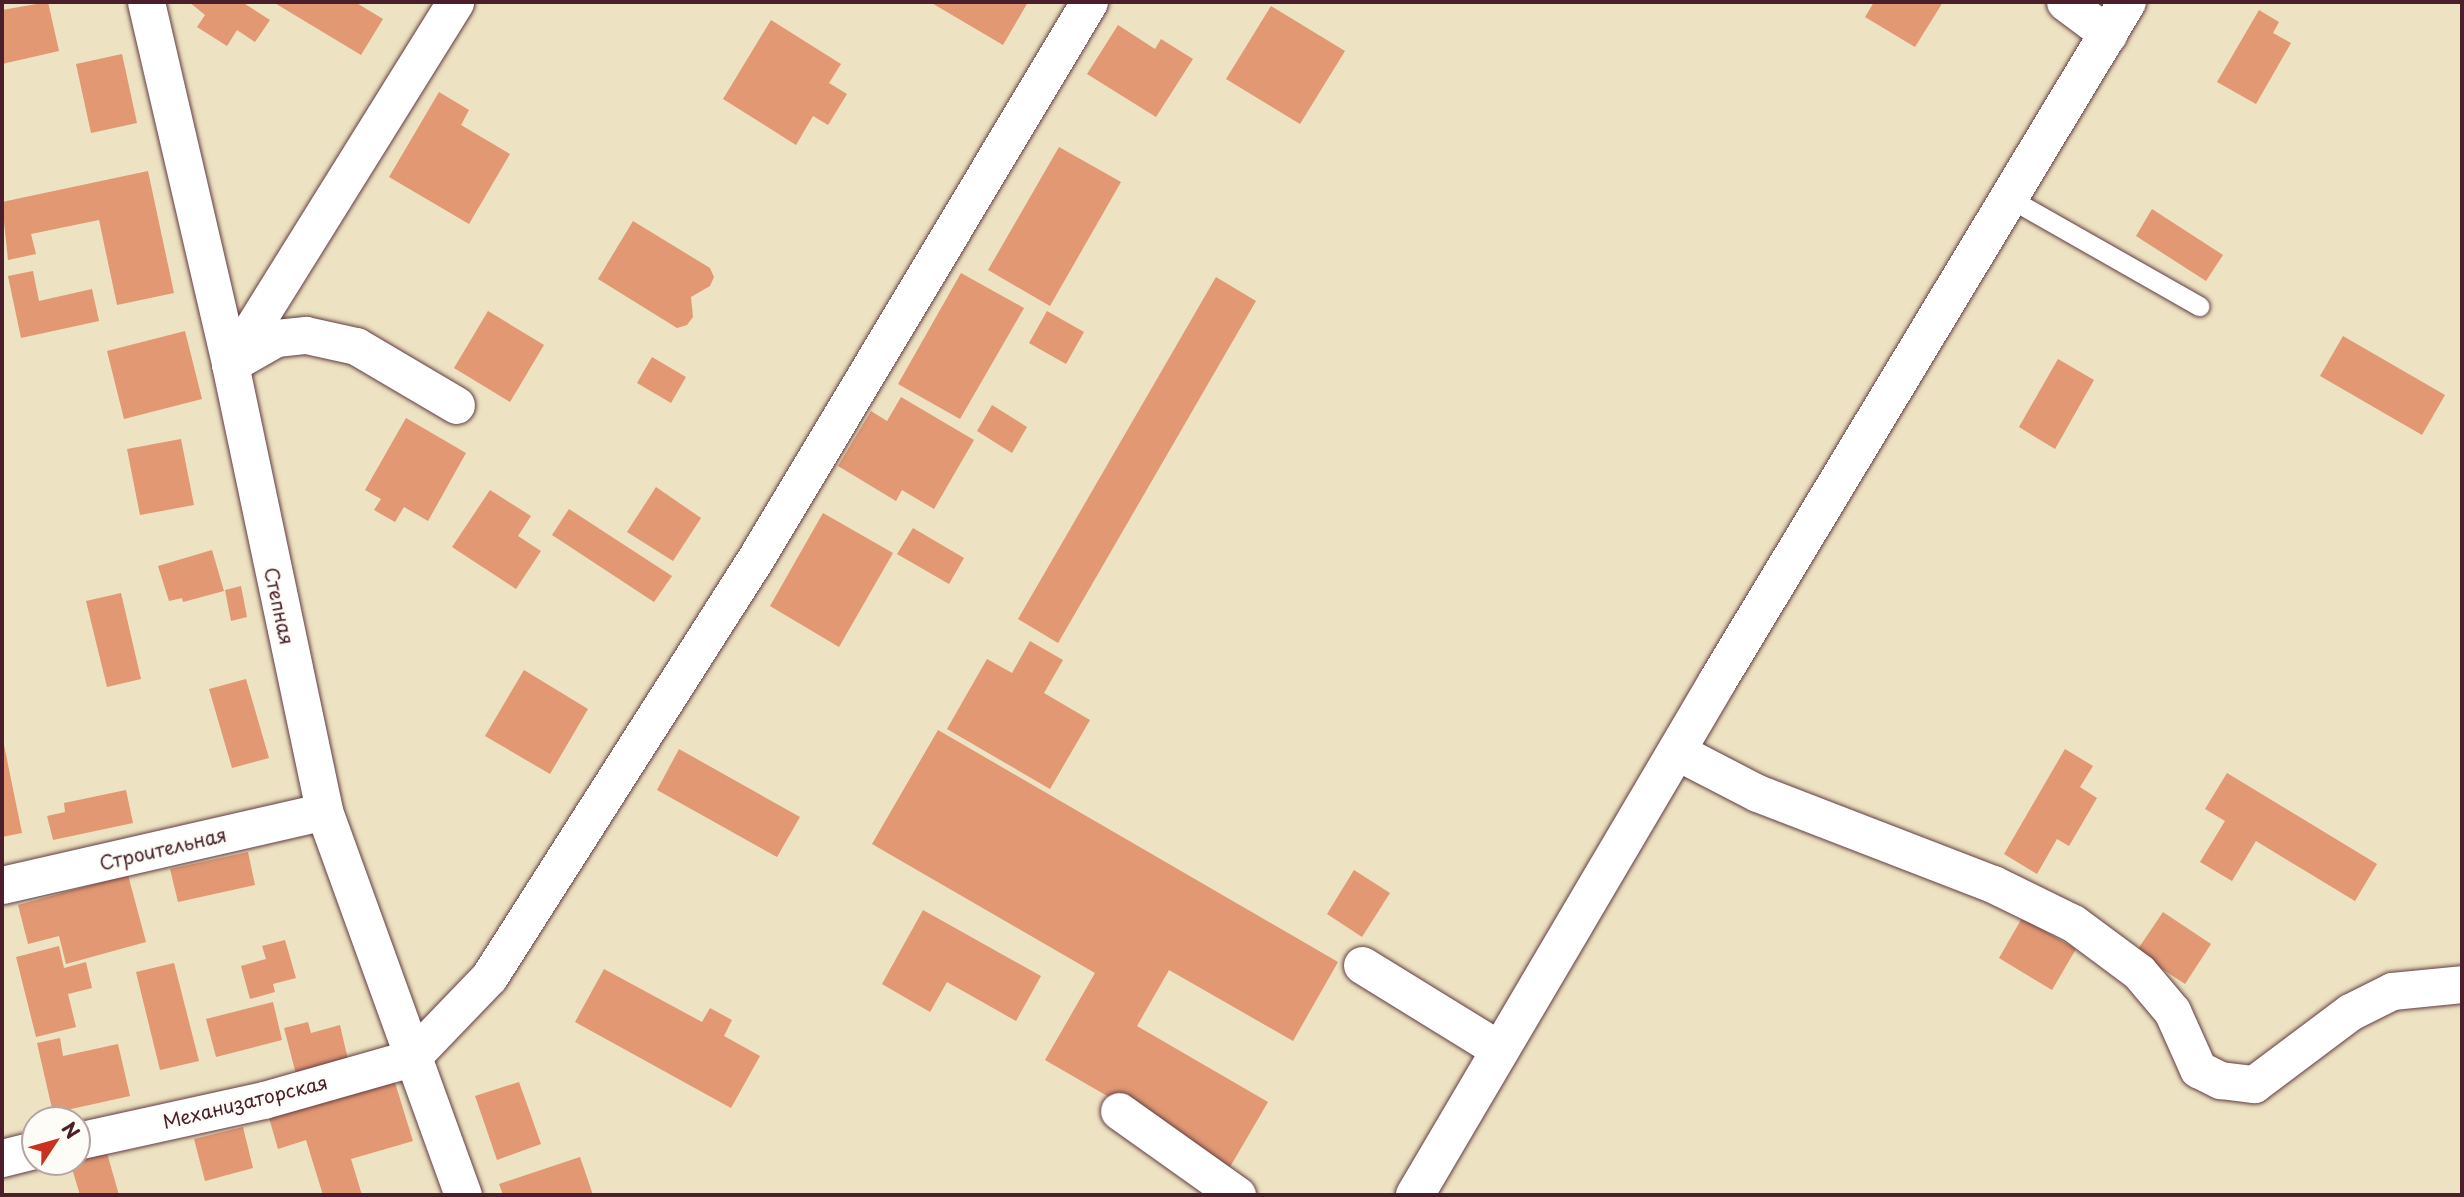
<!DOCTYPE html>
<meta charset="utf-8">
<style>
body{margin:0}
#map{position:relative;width:2464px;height:1197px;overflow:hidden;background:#ede2c1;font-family:"Playpen Sans",sans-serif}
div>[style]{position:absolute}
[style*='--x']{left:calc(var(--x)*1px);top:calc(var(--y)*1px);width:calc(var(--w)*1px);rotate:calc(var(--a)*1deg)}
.building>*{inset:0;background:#e19873}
.roads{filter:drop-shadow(0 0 2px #623c42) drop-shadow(0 0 2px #623c42)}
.service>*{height:19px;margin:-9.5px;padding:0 9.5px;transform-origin:9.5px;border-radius:9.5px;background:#fff}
.minor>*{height:37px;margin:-18.5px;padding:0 18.5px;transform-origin:18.5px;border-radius:18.5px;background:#fff}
.tertiary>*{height:38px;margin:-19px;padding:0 19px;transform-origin:19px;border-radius:19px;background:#fff}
span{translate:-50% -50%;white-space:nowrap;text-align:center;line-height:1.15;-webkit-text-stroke:5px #fdfcf7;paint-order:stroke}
.street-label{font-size:19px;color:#4a1f2b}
.frame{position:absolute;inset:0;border:4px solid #4a1f2b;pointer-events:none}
.north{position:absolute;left:21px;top:1106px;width:70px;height:70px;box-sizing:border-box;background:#fdfcf7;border:2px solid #b5a4a5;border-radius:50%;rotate:54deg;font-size:19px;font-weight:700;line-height:28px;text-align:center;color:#4a1f2b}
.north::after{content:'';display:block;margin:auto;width:24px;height:32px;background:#c8321e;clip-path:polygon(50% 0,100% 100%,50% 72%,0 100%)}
</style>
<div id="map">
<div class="building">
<div style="clip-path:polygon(48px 2px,59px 51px,2px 64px,2px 10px)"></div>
<div style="clip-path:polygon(189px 2px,242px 2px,270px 20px,255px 42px,237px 30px,227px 46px,197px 27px,205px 15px)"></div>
<div style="clip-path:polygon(273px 2px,355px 2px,383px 19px,361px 55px)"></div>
<div style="clip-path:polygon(930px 2px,1028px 2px,1003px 45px)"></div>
<div style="clip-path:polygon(1874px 2px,1943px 2px,1915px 47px,1865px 17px)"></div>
<div style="clip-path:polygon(1271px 6px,1345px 51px,1300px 124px,1226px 79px)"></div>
<div style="clip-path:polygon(2259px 10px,2279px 22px,2273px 33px,2291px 43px,2256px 104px,2217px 82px)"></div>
<div style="clip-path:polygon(771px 20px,841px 64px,829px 83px,847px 94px,828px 125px,813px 116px,796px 145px,723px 99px)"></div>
<div style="clip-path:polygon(1118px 25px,1155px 49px,1161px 39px,1193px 59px,1156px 117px,1087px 74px)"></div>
<div style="clip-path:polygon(122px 54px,137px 123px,91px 133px,76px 64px)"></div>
<div style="clip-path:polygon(439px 92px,469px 110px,461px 125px,510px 154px,469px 224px,389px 177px)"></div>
<div style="clip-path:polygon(1059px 147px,1121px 182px,1050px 306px,988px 270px)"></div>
<div style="clip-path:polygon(148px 171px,174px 293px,117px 305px,99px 220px,31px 234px,36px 254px,8px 260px,2px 202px)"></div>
<div style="clip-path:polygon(2152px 209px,2223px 255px,2206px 281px,2136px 236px)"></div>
<div style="clip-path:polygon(633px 221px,710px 268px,714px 277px,710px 286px,691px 297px,693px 317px,687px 325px,677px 328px,598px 279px)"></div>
<div style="clip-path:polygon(33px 271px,39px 301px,92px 289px,99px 321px,21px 338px,8px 276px)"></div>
<div style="clip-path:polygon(961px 273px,1024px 308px,960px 419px,898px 384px)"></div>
<div style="clip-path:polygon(1216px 277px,1256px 301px,1058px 643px,1018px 619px)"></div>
<div style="clip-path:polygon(488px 311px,544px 345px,510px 402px,454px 368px)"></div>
<div style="clip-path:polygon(1047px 311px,1084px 332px,1066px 364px,1029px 343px)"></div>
<div style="clip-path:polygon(185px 331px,202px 399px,124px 419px,107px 351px)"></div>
<div style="clip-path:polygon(2343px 336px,2445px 395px,2422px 435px,2320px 376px)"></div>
<div style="clip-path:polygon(652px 357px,686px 377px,671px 403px,637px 383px)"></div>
<div style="clip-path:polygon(2058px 359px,2094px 380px,2055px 449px,2019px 427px)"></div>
<div style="clip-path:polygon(901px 397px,974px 440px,934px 509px,902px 490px,896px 501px,838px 466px,871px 411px,887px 421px)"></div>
<div style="clip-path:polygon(992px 405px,1027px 427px,1012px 453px,977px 431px)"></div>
<div style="clip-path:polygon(406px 418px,466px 453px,428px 521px,404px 507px,395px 522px,374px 510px,381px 499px,365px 490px)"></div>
<div style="clip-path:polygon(181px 439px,194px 505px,140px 515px,127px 449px)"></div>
<div style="clip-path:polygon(656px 487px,701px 518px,673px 561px,627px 532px)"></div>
<div style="clip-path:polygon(490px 490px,531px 516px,518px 536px,541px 551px,516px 589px,452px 547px)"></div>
<div style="clip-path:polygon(569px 509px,672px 576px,654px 602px,552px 535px)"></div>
<div style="clip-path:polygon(823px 513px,893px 553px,839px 647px,770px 606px)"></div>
<div style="clip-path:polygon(913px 528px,964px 558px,949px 584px,897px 554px)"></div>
<div style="clip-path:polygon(212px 550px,224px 591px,183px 602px,182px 598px,169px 601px,158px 566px)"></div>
<div style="clip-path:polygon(241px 586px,247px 617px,231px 621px,225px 590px)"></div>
<div style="clip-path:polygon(121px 593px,141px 679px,107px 687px,86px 601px)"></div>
<div style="clip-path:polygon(1030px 641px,1063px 660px,1044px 693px,1090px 720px,1050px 789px,947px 729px,987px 659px,1012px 673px)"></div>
<div style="clip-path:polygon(524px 670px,588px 709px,550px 774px,485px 736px)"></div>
<div style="clip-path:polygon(246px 679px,269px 758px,232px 768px,209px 689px)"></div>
<div style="clip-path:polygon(938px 730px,1338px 962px,1293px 1041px,1169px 970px,1137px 1026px,1268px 1102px,1230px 1167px,1045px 1060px,1095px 973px,872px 844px)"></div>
<div style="clip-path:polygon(4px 745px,22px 833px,2px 837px,2px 746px)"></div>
<div style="clip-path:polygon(679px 749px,800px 817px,777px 857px,657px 790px)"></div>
<div style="clip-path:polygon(2065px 749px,2093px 766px,2080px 787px,2097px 798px,2069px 846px,2057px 839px,2037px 874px,2004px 854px)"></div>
<div style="clip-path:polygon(2227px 773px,2377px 864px,2355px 901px,2256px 841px,2232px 881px,2200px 862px,2225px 821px,2205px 809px)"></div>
<div style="clip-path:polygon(126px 790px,133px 823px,53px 840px,47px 816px,65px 812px,64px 803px)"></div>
<div style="clip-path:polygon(248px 852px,255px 885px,178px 902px,170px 869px)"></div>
<div style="clip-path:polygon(1354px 870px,1390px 893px,1362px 937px,1327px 914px)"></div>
<div style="clip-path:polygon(128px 875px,146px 942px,66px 964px,59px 936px,28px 944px,18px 905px)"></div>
<div style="clip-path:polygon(923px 910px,1041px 976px,1016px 1021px,947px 982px,930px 1012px,882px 984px)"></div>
<div style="clip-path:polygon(2163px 912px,2211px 944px,2185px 984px,2136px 952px)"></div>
<div style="clip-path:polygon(2022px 918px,2076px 949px,2052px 990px,1999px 958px)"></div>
<div style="clip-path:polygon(285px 940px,296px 978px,273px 984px,275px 992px,250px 999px,241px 966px,266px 959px,262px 946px)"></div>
<div style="clip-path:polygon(59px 946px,64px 968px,86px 962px,92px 988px,68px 994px,76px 1027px,36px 1037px,16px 957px)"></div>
<div style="clip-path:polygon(174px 963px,199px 1061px,160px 1070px,136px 972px)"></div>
<div style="clip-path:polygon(604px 969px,702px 1022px,710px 1008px,732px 1020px,724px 1036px,760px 1056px,731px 1108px,575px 1022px)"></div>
<div style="clip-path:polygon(273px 1002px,282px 1040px,216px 1057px,206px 1019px)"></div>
<div style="clip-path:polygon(308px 1022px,311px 1033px,340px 1025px,349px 1064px,297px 1078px,284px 1028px)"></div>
<div style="clip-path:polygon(60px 1038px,63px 1056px,118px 1044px,130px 1096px,53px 1113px,37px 1043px)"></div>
<div style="clip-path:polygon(392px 1073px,413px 1141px,351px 1159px,362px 1195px,323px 1195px,306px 1140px,278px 1149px,267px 1111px)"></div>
<div style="clip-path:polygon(519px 1082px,541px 1144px,497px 1160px,475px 1096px)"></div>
<div style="clip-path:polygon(243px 1127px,253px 1168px,205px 1181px,194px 1139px)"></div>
<div style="clip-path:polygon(107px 1153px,119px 1195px,80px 1195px,70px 1162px)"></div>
<div style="clip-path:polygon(580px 1157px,593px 1195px,503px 1195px,499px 1184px)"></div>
</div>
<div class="roads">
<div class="service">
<div style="--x:2009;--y:198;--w:219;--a:29.6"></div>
</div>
<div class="minor">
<div style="--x:146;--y:2;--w:372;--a:76.9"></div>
<div style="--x:230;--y:364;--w:457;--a:78.1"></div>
<div style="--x:324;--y:811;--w:408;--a:70.1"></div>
<div style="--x:2065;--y:2;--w:54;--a:36.7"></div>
<div style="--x:234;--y:362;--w:48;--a:-29.7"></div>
<div style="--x:276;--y:338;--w:30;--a:-6"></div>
<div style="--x:306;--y:335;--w:51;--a:12.4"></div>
<div style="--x:356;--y:346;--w:116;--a:30.5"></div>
<div style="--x:230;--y:364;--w:426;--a:-58.1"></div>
<div style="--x:1676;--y:751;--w:91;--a:27.4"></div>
<div style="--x:1757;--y:793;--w:253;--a:21.1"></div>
<div style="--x:1993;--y:884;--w:89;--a:26"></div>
<div style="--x:2073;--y:923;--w:82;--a:36.6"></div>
<div style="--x:2139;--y:972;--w:51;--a:49.8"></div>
<div style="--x:2172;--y:1011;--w:64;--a:65.9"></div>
<div style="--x:2198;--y:1069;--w:25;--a:27"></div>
<div style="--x:2220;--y:1080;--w:34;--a:7"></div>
<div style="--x:2254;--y:1084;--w:120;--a:-36.9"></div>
<div style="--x:2350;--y:1012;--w:47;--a:-26.6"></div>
<div style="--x:2392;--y:991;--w:70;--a:-5.7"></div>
<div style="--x:2;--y:885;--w:330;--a:-12.9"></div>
<div style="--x:1362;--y:965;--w:162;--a:31.6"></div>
<div style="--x:1119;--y:1111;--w:145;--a:35.4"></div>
<div style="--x:77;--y:1141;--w:191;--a:-12.4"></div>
<div style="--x:264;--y:1100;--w:153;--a:-15.9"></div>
<div style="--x:411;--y:1058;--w:112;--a:-46.1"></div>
<div style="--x:489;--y:977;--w:491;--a:-57.5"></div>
<div style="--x:753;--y:563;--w:654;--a:-59.08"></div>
<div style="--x:2;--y:1158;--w:34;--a:-14"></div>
</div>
<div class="tertiary">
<div style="--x:1415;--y:1195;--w:595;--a:-59.51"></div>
<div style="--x:1717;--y:682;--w:794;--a:-58.91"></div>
</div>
</div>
<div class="street-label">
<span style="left:279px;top:606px;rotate:78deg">Степная</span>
<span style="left:163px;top:849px;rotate:-13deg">Строительная</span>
<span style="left:245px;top:1102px;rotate:-14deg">Механизаторская</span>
</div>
<div class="frame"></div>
<div class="north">N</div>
</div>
